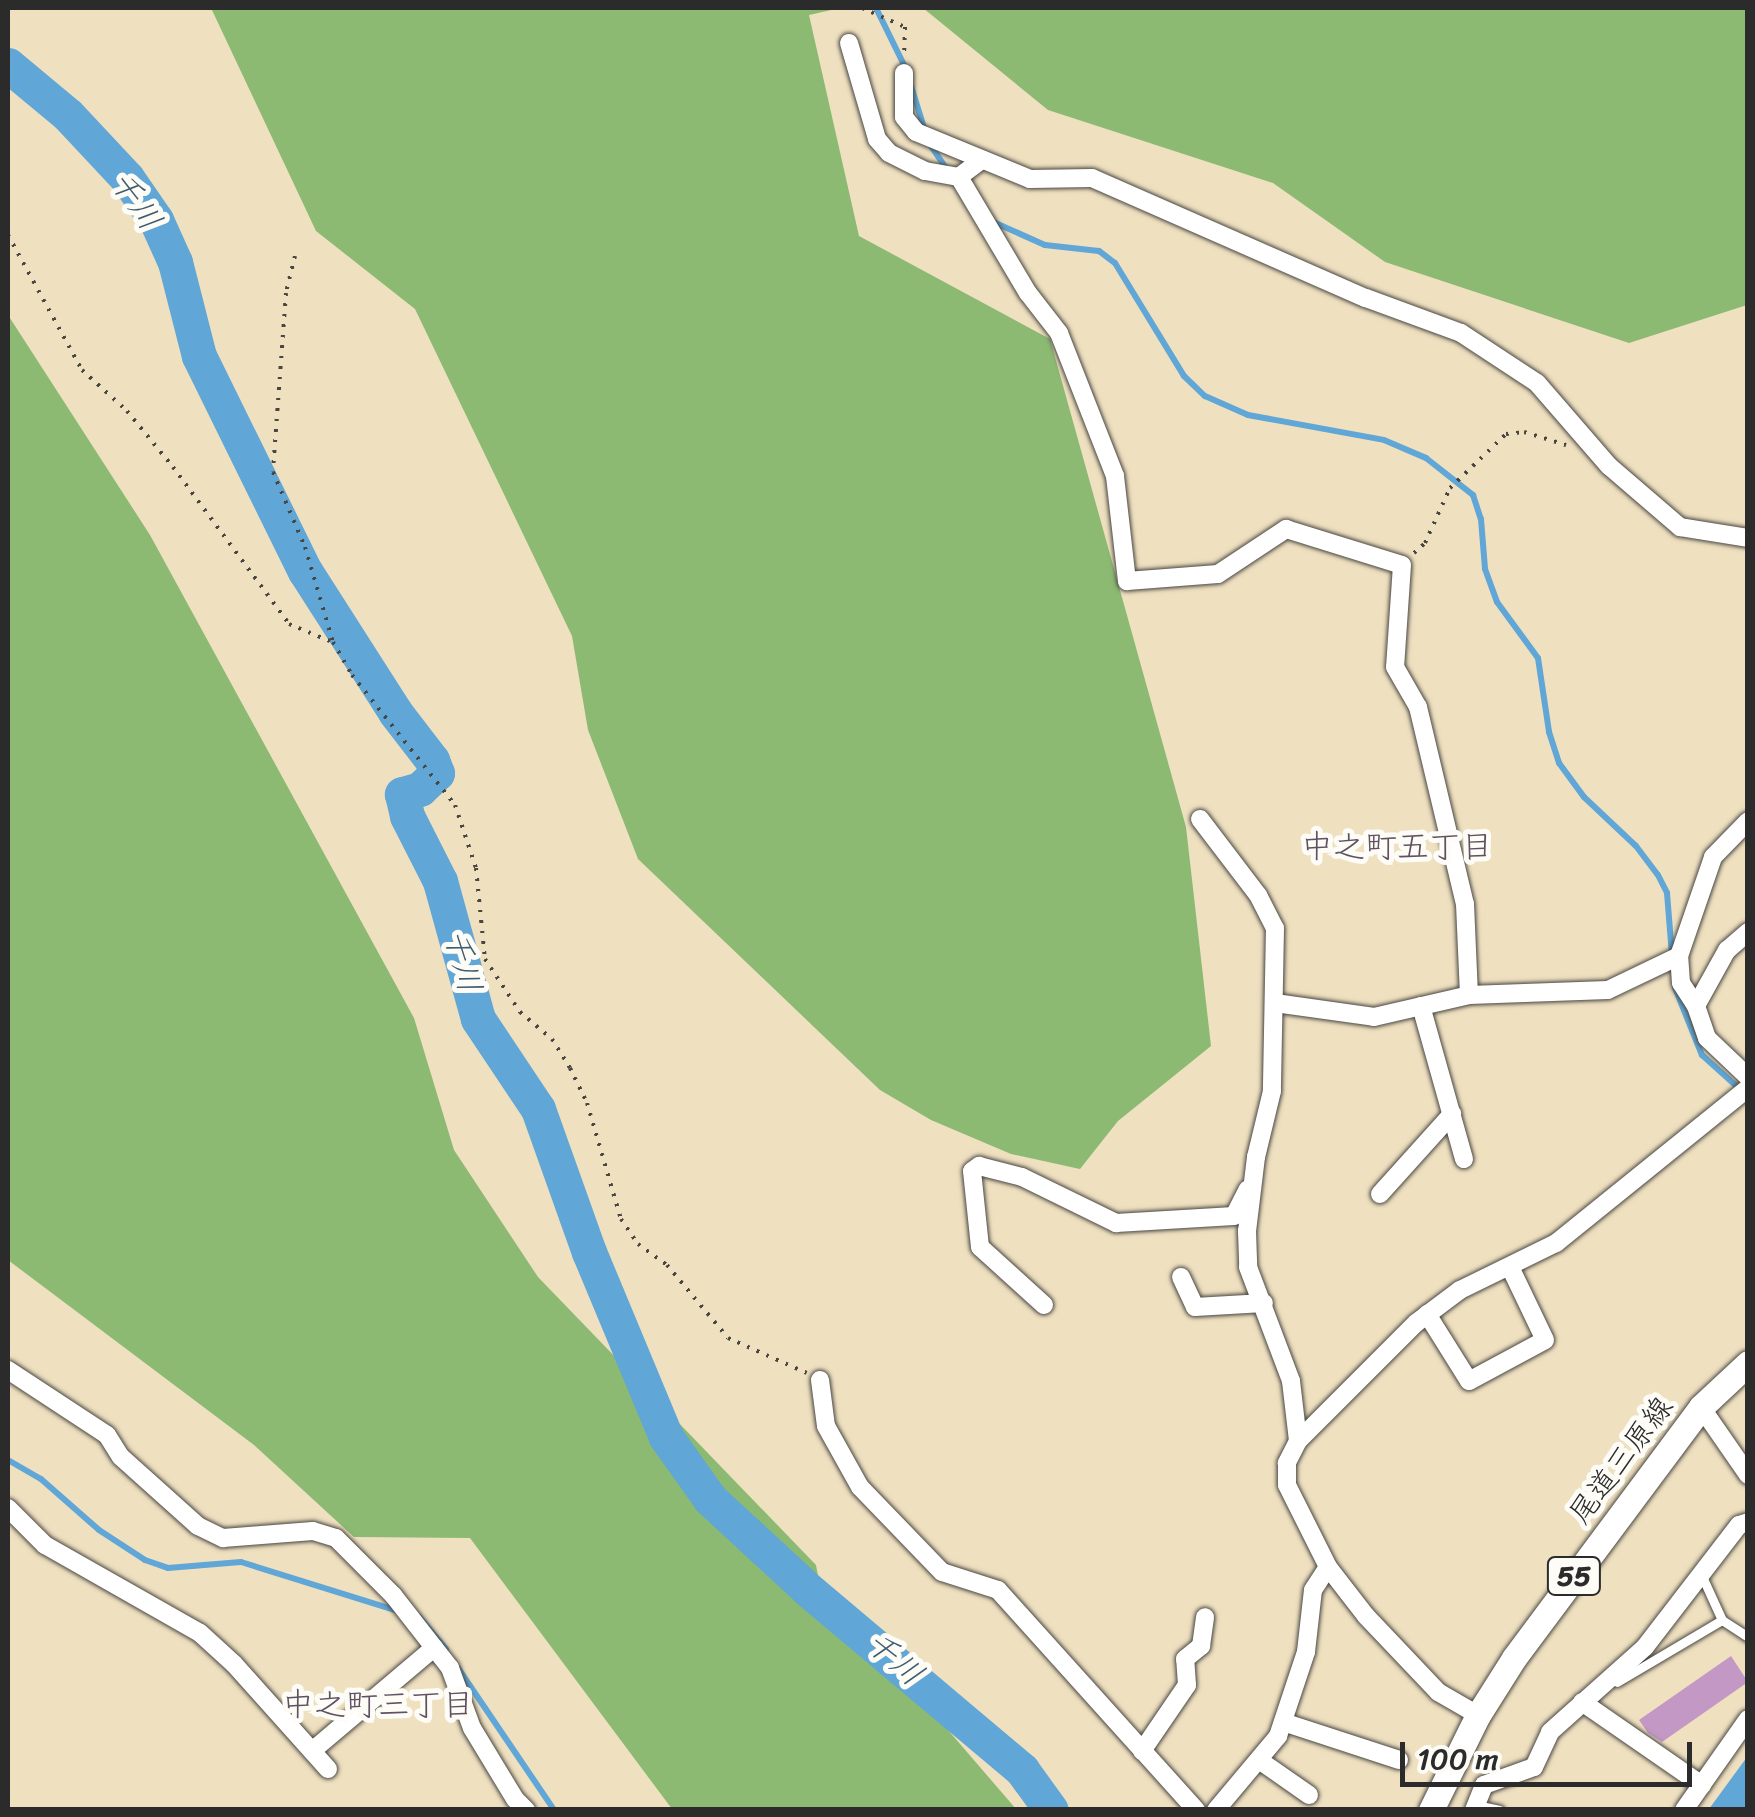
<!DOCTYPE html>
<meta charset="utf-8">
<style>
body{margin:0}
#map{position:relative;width:1755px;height:1817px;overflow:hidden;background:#efe0c0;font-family:Sriracha,"Klee One",sans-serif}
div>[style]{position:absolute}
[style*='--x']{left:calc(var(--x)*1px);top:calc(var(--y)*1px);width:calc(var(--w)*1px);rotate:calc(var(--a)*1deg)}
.forest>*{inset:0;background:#8cba72}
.water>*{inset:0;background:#60a6d6}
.stream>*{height:6px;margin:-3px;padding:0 3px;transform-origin:3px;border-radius:3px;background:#60a6d6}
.river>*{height:35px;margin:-17.5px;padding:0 17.5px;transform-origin:17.5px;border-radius:17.5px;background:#60a6d6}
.building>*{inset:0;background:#c398c4}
.path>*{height:4px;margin-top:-2px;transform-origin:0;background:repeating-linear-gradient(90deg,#484641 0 2.5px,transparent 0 10.5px)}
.roads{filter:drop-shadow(0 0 2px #484641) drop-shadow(0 0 2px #484641)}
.service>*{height:9px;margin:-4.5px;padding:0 4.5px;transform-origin:4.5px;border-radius:4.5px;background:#fff}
.minor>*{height:18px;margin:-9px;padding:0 9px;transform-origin:9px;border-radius:9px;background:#fff}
.primary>*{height:25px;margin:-12.5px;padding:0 12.5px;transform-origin:12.5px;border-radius:12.5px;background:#fff}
span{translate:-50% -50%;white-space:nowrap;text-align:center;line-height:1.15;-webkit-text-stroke:10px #fdfcf7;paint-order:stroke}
.shield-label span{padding:2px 8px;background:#fdfcf7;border:2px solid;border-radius:8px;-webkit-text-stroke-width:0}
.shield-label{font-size:28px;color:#2b2b2b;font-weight:700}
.street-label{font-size:30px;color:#2b2b2b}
.water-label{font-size:32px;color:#405c6f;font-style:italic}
.neighbourhood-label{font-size:32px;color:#605161}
.frame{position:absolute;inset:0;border:10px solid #2b2b2b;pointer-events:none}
.scale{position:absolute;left:1400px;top:1742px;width:292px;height:45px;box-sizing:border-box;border:5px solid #2b2b2b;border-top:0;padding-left:12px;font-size:30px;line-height:35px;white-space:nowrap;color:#2b2b2b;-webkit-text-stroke:8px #fdfcf7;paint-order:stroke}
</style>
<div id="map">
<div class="forest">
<div style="clip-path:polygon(211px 8px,840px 8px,809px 15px,859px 236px,1050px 339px,1186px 827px,1211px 1046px,1118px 1121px,1080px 1169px,1011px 1154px,931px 1120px,880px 1090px,638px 859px,588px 730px,572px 636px,415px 309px,316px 231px)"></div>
<div style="clip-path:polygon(923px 8px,1747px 8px,1747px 305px,1629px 343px,1385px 262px,1273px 183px,1048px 110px)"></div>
<div style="clip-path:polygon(8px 315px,150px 535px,414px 1018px,454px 1150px,538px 1277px,816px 1565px,825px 1612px,942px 1723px,1016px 1809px,672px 1809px,470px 1538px,354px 1537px,254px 1445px,8px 1260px)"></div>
</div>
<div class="water">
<div style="clip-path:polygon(1747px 1757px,1747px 1809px,1709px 1809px)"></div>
</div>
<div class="stream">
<div style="--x:876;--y:8;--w:68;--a:63.8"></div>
<div style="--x:911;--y:86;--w:47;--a:72.7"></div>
<div style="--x:929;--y:143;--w:32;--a:56"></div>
<div style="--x:991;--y:221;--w:59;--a:24"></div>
<div style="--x:1045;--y:245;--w:54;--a:6.3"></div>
<div style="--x:1099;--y:251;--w:20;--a:37"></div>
<div style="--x:1115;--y:263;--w:132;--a:58.6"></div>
<div style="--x:1184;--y:376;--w:29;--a:44"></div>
<div style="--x:1205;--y:396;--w:47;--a:23.8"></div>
<div style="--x:1248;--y:415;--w:138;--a:10.4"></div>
<div style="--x:1384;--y:440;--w:46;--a:23.2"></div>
<div style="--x:1426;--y:458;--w:60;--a:38.2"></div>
<div style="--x:1473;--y:495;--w:25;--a:72"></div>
<div style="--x:1481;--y:519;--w:50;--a:85.4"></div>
<div style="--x:1485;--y:569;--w:35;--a:70"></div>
<div style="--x:1497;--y:602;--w:69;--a:53.8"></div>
<div style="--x:1538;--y:658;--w:75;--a:81.5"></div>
<div style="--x:1549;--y:732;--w:33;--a:72"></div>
<div style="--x:1559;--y:763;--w:42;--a:53.7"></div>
<div style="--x:1584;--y:797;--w:71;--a:43.3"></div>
<div style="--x:1636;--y:846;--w:36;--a:53"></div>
<div style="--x:1658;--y:875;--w:20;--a:63"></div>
<div style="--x:1667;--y:893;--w:62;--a:85.4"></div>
<div style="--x:1675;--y:988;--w:72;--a:68.1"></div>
<div style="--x:1702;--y:1055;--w:55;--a:42.1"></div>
<div style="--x:8;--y:1460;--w:38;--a:30"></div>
<div style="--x:41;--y:1479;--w:77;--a:41.3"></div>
<div style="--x:99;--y:1530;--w:55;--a:33.1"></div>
<div style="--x:145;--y:1560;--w:24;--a:19"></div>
<div style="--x:168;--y:1568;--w:73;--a:-4.7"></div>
<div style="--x:241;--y:1562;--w:164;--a:17.3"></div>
<div style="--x:419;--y:1617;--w:42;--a:49.8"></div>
<div style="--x:458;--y:1668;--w:171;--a:55.9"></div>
</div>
<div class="river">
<div style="--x:8;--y:65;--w:78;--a:39.8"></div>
<div style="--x:68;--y:115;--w:86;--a:46.9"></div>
<div style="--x:127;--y:178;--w:51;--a:55.4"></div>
<div style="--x:156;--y:220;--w:46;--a:65.7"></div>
<div style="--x:175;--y:262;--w:97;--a:75.7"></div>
<div style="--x:199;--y:356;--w:240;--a:63.8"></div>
<div style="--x:305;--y:571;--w:167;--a:57.4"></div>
<div style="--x:395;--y:712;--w:61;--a:52.4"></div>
<div style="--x:432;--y:760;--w:14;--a:69"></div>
<div style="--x:437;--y:773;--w:23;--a:137"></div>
<div style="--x:420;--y:789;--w:19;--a:164"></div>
<div style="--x:402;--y:794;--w:23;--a:77"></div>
<div style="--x:407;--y:816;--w:73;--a:63.1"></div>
<div style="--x:440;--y:881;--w:143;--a:74.6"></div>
<div style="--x:478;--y:1019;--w:108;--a:56.3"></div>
<div style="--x:538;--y:1109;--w:152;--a:70.4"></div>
<div style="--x:589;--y:1252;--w:200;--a:67.4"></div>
<div style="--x:666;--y:1437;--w:76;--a:54.6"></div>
<div style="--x:710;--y:1499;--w:139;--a:42.7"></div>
<div style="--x:812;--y:1593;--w:275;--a:40.1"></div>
<div style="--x:1022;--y:1770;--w:49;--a:54.1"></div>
</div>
<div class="building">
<div style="clip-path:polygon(1731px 1656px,1748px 1682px,1662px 1742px,1648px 1733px,1639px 1720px)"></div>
</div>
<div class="path">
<div style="--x:862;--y:8;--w:47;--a:23.8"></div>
<div style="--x:905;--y:27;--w:31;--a:92"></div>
<div style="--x:8;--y:235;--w:154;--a:61.3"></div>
<div style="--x:82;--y:370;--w:61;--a:42.3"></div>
<div style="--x:127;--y:411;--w:72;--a:50.6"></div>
<div style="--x:173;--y:467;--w:195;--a:53.5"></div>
<div style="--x:289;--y:624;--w:47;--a:22.7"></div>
<div style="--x:295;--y:256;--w:38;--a:104"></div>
<div style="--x:286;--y:293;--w:179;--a:94.2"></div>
<div style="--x:273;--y:472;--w:82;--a:66.9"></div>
<div style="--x:305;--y:547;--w:99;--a:73.6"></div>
<div style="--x:333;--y:642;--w:38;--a:60"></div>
<div style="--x:352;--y:675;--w:166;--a:51.6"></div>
<div style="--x:455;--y:805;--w:66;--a:71.6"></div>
<div style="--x:476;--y:868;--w:91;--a:84.4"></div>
<div style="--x:485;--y:959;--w:64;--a:56.6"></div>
<div style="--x:520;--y:1012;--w:42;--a:40.2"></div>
<div style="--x:552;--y:1039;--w:34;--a:58"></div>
<div style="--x:570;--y:1068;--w:39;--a:64"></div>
<div style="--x:587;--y:1103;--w:121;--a:73.7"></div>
<div style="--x:621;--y:1219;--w:30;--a:56"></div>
<div style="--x:638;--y:1244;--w:36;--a:36"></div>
<div style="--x:667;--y:1265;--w:95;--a:50.1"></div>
<div style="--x:728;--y:1338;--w:86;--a:23.9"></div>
<div style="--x:1414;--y:553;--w:15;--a:-42"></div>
<div style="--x:1425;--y:543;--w:60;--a:-65.6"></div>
<div style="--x:1450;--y:488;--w:78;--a:-44"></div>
<div style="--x:1506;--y:434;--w:18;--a:-6"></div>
<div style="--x:1524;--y:432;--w:44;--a:17.2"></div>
</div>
<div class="roads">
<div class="service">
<div style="--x:1701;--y:1574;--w:51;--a:65.5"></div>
<div style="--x:1617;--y:1682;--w:122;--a:-30.6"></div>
<div style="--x:1722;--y:1620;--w:31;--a:33"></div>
<div style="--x:1476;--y:1805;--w:24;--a:12"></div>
</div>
<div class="minor">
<div style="--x:849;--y:43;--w:100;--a:73.7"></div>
<div style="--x:877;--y:139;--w:18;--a:49"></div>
<div style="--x:889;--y:153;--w:40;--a:26.6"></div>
<div style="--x:925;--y:171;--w:35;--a:10"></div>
<div style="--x:904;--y:73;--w:44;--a:90"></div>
<div style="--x:904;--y:117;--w:19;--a:51"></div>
<div style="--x:916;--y:132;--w:123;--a:22.4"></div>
<div style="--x:1030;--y:179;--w:62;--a:-0.9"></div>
<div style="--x:1092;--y:178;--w:299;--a:23.7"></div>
<div style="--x:1366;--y:298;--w:101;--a:20.2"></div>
<div style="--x:1461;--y:333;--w:91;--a:33.3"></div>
<div style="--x:1537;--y:383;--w:110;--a:49.1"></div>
<div style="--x:1609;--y:466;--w:94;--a:40.7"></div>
<div style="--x:1680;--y:527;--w:69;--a:9.2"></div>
<div style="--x:980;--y:161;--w:26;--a:143"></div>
<div style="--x:959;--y:177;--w:135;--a:59.3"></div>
<div style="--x:1028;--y:293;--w:51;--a:52.2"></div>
<div style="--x:1059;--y:333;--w:154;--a:68.6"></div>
<div style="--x:1115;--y:476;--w:106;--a:83.5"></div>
<div style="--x:1127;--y:581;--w:91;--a:-4.4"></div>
<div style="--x:1218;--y:574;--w:82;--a:-33.5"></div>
<div style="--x:1286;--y:529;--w:121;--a:17.2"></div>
<div style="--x:1402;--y:565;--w:102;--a:93.9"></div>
<div style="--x:1395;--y:667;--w:46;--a:60.1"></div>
<div style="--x:1418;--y:707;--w:203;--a:76.6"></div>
<div style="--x:1465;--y:904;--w:91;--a:87.5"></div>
<div style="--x:1200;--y:819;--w:96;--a:52.7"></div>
<div style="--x:1258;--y:895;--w:37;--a:63"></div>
<div style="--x:1275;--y:928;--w:163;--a:91.1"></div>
<div style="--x:1272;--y:1091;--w:68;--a:103.6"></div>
<div style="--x:1256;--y:1157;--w:75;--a:96.9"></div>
<div style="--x:1247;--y:1231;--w:36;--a:88"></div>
<div style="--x:1248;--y:1267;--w:122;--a:69.3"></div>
<div style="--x:1291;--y:1381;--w:60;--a:83.3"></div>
<div style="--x:1298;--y:1441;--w:25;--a:117"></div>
<div style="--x:1287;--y:1463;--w:22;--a:90"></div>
<div style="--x:1287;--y:1485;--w:92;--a:63.4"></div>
<div style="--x:1328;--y:1567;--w:62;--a:52.2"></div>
<div style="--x:1366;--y:1616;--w:105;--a:46.5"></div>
<div style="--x:1438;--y:1692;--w:46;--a:29.9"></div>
<div style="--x:1748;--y:932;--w:28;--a:139"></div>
<div style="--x:1727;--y:950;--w:64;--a:119"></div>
<div style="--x:1696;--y:1006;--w:34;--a:71"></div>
<div style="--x:1707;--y:1038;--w:57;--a:43.6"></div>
<div style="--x:1275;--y:1003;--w:100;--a:8"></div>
<div style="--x:1374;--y:1017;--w:98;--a:-13"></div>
<div style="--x:1469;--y:995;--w:139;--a:-2.1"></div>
<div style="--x:1608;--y:990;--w:79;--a:-25.6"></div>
<div style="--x:1421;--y:1006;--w:159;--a:74.3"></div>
<div style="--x:1696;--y:1006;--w:27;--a:-123"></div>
<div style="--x:1681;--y:983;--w:27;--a:-94"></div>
<div style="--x:1679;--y:956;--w:105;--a:-71"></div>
<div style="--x:1713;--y:857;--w:50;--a:-45.8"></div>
<div style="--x:1380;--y:1194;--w:108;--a:-48"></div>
<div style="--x:1181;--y:1277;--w:33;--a:65"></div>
<div style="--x:1195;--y:1307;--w:69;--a:-3.3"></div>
<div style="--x:1044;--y:1305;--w:86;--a:-137.8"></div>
<div style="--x:980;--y:1247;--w:76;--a:-96"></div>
<div style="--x:972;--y:1171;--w:9;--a:-36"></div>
<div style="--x:979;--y:1166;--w:44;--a:14.3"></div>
<div style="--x:1022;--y:1177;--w:105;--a:26.1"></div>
<div style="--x:1116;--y:1223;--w:118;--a:-3.4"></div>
<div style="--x:1234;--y:1216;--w:30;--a:-63"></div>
<div style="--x:1427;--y:1314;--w:79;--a:57.9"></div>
<div style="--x:1469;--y:1381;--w:86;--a:-28.3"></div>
<div style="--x:1545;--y:1340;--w:79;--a:-115.6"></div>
<div style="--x:8;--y:1370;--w:118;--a:33.3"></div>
<div style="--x:107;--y:1435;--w:26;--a:58"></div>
<div style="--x:121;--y:1457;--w:103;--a:41.9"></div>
<div style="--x:198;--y:1526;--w:28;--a:26"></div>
<div style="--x:223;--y:1538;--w:90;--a:-4.4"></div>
<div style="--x:313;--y:1531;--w:24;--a:17"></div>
<div style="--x:336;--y:1538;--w:81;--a:45"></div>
<div style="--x:393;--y:1595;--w:93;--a:52"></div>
<div style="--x:450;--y:1668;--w:64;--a:69.9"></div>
<div style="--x:472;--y:1728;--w:83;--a:58.8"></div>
<div style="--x:515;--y:1799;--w:16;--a:45"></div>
<div style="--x:820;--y:1380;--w:46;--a:82.6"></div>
<div style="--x:826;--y:1426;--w:70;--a:60.9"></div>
<div style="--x:860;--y:1487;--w:118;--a:46"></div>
<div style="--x:942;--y:1572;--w:59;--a:17.8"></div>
<div style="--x:998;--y:1590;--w:296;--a:48"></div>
<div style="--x:1701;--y:1407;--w:83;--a:55.3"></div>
<div style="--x:1298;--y:1441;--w:167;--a:-45"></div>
<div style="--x:1416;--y:1323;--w:55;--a:-36.9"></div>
<div style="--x:1460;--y:1290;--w:107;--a:-26.1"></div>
<div style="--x:1556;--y:1243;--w:247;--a:-38.9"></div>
<div style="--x:8;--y:1508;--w:52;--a:45"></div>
<div style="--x:45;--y:1545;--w:178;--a:29.6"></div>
<div style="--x:200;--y:1633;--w:46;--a:42.4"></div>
<div style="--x:234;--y:1664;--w:141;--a:48.2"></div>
<div style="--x:1582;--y:1702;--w:146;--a:34.7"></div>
<div style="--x:1283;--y:1722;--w:122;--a:18.1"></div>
<div style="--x:312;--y:1751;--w:160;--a:-40.2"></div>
<div style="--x:1142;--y:1751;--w:80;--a:-55.7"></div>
<div style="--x:1187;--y:1685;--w:26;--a:-94"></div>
<div style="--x:1185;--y:1659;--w:21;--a:-39"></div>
<div style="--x:1201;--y:1646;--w:29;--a:-82"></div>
<div style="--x:1259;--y:1760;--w:61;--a:35"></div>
<div style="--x:1216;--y:1810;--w:97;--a:-50"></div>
<div style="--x:1278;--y:1736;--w:89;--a:-71.6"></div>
<div style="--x:1306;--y:1652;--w:62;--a:-83.6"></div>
<div style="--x:1313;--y:1590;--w:27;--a:-57"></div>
<div style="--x:1474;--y:1810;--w:27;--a:-68"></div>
<div style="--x:1484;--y:1785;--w:53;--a:-19.8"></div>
<div style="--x:1534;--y:1767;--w:38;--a:-65"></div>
<div style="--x:1550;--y:1732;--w:127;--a:-41.8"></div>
<div style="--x:1645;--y:1647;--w:154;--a:-52.4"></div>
<div style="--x:1739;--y:1525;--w:9;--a:-18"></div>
<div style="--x:1684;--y:1810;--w:111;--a:-54.9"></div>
</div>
<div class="primary">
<div style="--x:1431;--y:1810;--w:106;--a:-63.7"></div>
<div style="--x:1478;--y:1715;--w:67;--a:-57.7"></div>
<div style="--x:1514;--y:1658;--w:313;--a:-53.3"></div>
<div style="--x:1701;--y:1407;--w:64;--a:-43.1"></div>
</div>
</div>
<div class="shield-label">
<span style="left:1574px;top:1576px">55</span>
</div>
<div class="street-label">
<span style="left:1621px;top:1460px;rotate:-53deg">尾道三原線</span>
</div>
<div class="water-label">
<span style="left:135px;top:201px;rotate:55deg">千川</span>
<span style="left:462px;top:961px;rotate:75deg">千川</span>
<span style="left:894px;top:1659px;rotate:41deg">千川</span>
</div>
<div class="neighbourhood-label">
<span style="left:1397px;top:847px">中之町五丁目</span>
<span style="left:378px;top:1705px">中之町三丁目</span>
</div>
<div class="frame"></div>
<div class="scale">100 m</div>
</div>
